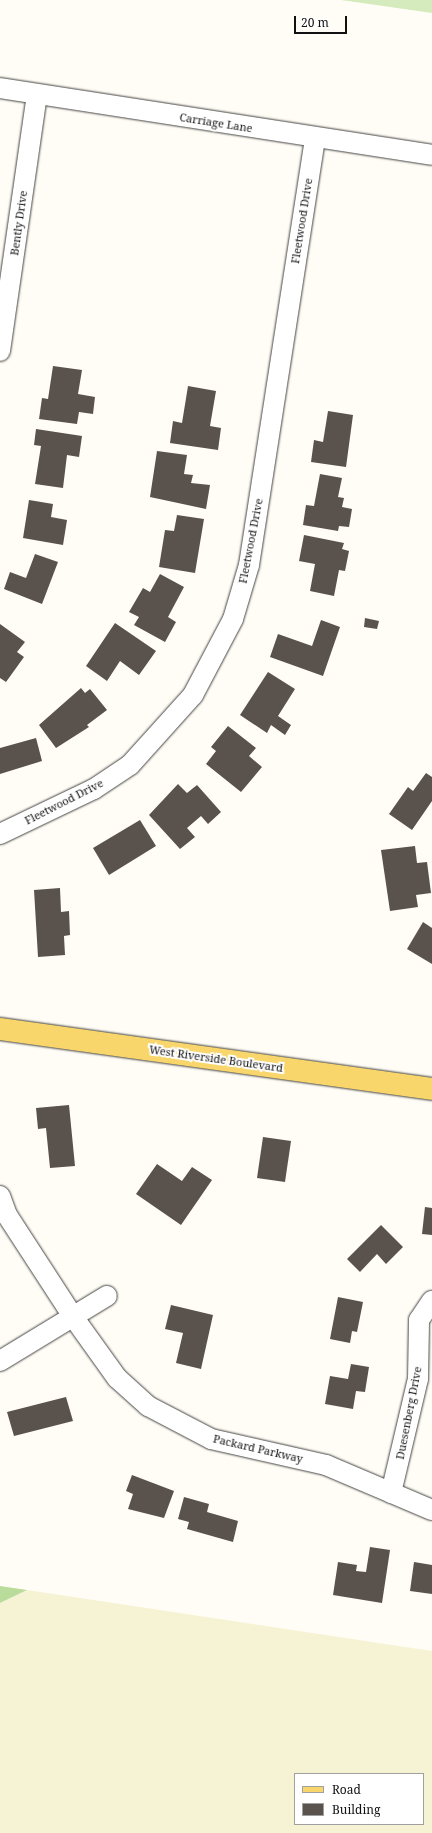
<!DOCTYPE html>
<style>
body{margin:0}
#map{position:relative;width:432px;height:1833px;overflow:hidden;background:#fffdf5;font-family:"Noto Serif",serif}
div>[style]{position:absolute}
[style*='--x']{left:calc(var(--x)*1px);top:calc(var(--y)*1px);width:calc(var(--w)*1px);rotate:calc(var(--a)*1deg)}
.farmland>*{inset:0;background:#f6f3d4}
.green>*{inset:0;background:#d5ebbd}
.forest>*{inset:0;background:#b9dc9c}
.building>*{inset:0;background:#5a524d}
.roads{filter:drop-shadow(0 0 1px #444) drop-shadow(0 0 1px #444)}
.street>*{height:20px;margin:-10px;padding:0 10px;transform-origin:10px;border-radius:10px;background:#fff}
.primary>*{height:22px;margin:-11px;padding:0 11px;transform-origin:11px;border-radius:11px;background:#f9d66b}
span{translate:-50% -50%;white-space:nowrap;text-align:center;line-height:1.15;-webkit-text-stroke:4px #fff;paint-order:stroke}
.street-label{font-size:11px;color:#111}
.legend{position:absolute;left:294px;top:1773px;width:130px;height:52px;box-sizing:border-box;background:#fff;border:1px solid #a0a0a0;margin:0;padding:5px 7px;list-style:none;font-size:12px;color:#111}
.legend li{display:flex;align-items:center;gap:8px;height:20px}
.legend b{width:20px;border:1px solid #a0a0a0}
.scale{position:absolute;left:294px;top:16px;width:53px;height:18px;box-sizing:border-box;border:2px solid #111;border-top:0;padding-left:5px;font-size:12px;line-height:14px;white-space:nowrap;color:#111;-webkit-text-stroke:3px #fff;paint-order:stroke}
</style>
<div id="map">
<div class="farmland">
<div style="clip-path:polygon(evenodd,27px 1590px,432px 1651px,432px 1833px,0 1833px,0 1603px,27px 1590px,295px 1774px,423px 1774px,423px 1824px,295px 1824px,295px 1774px)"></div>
</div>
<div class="green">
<div style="clip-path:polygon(341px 0,432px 0,432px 13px)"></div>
</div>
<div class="forest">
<div style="clip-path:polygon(0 1586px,27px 1590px,0 1603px)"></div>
</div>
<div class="building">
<div style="clip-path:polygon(53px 366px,82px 370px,78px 394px,95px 397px,93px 414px,79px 412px,77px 424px,39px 419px,42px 398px,48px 399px)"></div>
<div style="clip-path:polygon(188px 386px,216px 391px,210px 426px,221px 428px,218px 450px,170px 443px,173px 421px,182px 423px)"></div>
<div style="clip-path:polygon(328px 411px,353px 415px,346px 467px,311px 462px,314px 440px,323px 442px)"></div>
<div style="clip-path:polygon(36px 429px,82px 436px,79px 457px,67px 455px,63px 488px,35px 484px,41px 446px,34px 445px)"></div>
<div style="clip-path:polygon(157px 451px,187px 455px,184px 474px,193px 475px,191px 483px,210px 485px,206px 509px,150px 497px)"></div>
<div style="clip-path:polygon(320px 474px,342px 478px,338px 497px,344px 498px,342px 507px,352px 509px,349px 527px,339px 526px,338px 531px,303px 525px,306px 505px,314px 506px)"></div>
<div style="clip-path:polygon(29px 500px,53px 504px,51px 517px,67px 520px,63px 545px,23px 538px)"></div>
<div style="clip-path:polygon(177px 515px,204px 519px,195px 573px,159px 567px,165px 530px,174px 531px)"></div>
<div style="clip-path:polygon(304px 535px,344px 543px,342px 549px,349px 551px,345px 571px,339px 570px,334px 596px,310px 591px,315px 564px,299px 561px)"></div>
<div style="clip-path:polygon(35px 554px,58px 562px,42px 604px,4px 589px,10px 572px,26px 578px)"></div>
<div style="clip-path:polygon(160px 574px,184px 587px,168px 617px,176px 622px,165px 642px,134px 625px,139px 617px,129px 612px,143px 588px,150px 592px)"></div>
<div style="clip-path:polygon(365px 618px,379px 621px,377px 629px,364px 627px)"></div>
<div style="clip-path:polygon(321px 620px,340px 627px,323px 676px,270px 657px,278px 634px,312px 646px)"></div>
<div style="clip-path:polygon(115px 623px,156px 651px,139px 675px,120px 661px,107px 681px,86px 666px)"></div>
<div style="clip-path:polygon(0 624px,25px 642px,17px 652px,24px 657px,6px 682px,0 678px)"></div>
<div style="clip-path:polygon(268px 672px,295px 689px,278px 716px,291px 725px,285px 735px,271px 725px,267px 733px,240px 715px)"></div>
<div style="clip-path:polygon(81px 688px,85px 693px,90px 689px,107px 710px,87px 725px,89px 727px,56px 748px,39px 725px)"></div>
<div style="clip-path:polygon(228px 726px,256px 748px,249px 756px,262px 767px,241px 792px,206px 764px,216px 751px,211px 747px)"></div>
<div style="clip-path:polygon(36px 738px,42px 761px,0 774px,0 748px)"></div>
<div style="clip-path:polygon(426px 773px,432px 777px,432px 801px,412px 830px,389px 814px,408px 787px,413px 791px)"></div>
<div style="clip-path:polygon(178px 784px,187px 793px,197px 785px,221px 812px,208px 824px,201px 816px,187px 828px,195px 837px,180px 849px,149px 815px)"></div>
<div style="clip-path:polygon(140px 820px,156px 846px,109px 875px,93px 848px)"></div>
<div style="clip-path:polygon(415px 846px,417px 863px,427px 862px,431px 893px,416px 895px,418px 907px,390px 911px,381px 850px)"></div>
<div style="clip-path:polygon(60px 888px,61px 912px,69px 911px,70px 935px,64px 936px,65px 955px,38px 957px,34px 890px)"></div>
<div style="clip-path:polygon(423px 922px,432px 928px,432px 964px,407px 949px)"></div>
<div style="clip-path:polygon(69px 1105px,75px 1166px,50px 1168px,46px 1128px,38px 1129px,36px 1108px)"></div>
<div style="clip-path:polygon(263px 1137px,291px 1141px,285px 1182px,257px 1178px)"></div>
<div style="clip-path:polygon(157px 1164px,182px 1181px,192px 1167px,212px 1180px,181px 1225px,136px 1194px)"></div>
<div style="clip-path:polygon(425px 1207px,432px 1208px,432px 1235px,422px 1234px)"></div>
<div style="clip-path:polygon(381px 1225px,403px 1247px,386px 1264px,377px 1254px,360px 1272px,347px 1259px)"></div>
<div style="clip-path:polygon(338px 1297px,363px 1302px,357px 1332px,352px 1331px,350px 1343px,330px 1339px)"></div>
<div style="clip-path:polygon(171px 1305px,213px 1315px,201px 1369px,176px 1363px,183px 1333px,165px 1329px)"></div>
<div style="clip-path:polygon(351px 1364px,369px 1367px,365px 1392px,356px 1391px,353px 1409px,325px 1404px,330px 1376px,348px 1379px)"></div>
<div style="clip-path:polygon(66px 1397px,73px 1421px,14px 1436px,7px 1412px)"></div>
<div style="clip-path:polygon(132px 1475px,174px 1491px,164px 1518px,128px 1509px,133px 1494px,126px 1491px)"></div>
<div style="clip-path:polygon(184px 1497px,209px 1504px,207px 1512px,238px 1521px,233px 1542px,187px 1529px,189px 1522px,178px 1519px)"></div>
<div style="clip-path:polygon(370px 1547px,390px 1550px,382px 1603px,333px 1595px,338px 1562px,357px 1565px,356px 1571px,366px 1572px)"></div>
<div style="clip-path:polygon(414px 1562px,432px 1565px,432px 1594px,410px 1591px)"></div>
</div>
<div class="roads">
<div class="street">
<div style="--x:0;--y:88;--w:437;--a:8.8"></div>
<div style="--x:0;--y:351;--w:259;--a:-81.8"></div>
<div style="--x:0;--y:834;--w:104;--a:-25.6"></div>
<div style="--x:94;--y:789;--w:43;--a:-33.7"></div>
<div style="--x:130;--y:765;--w:94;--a:-48"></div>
<div style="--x:193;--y:695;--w:86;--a:-62.2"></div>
<div style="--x:233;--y:619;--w:56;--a:-73.5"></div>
<div style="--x:249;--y:565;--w:431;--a:-81.2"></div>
<div style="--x:0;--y:1196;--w:20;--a:70"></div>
<div style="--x:7;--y:1215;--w:123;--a:57"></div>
<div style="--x:74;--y:1318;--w:74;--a:54.4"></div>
<div style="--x:117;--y:1378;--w:42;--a:42.1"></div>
<div style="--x:148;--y:1406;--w:71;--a:27.6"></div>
<div style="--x:211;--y:1439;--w:118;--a:12.7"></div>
<div style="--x:326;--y:1465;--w:115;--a:23"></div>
<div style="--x:0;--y:1361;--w:125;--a:-31.3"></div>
<div style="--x:391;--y:1493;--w:117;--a:-76.7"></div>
<div style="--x:418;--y:1379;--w:59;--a:-89"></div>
<div style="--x:419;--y:1320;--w:23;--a:-56"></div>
</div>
<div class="primary">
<div style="--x:0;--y:1029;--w:436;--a:7.9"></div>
</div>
</div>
<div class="street-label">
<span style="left:216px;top:123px;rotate:9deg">Carriage Lane</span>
<span style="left:302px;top:221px;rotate:-81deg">Fleetwood Drive</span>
<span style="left:19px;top:223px;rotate:-82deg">Bently Drive</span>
<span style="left:251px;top:541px;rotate:-79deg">Fleetwood Drive</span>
<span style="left:64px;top:802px;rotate:-27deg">Fleetwood Drive</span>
<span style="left:216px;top:1059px;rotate:8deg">West Riverside Boulevard</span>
<span style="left:409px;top:1413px;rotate:-79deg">Duesenberg Drive</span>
<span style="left:258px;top:1449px;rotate:13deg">Packard Parkway</span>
</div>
<ul class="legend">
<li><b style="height:5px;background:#f9d66b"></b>Road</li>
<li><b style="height:11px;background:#5a524d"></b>Building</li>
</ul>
<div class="scale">20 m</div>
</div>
